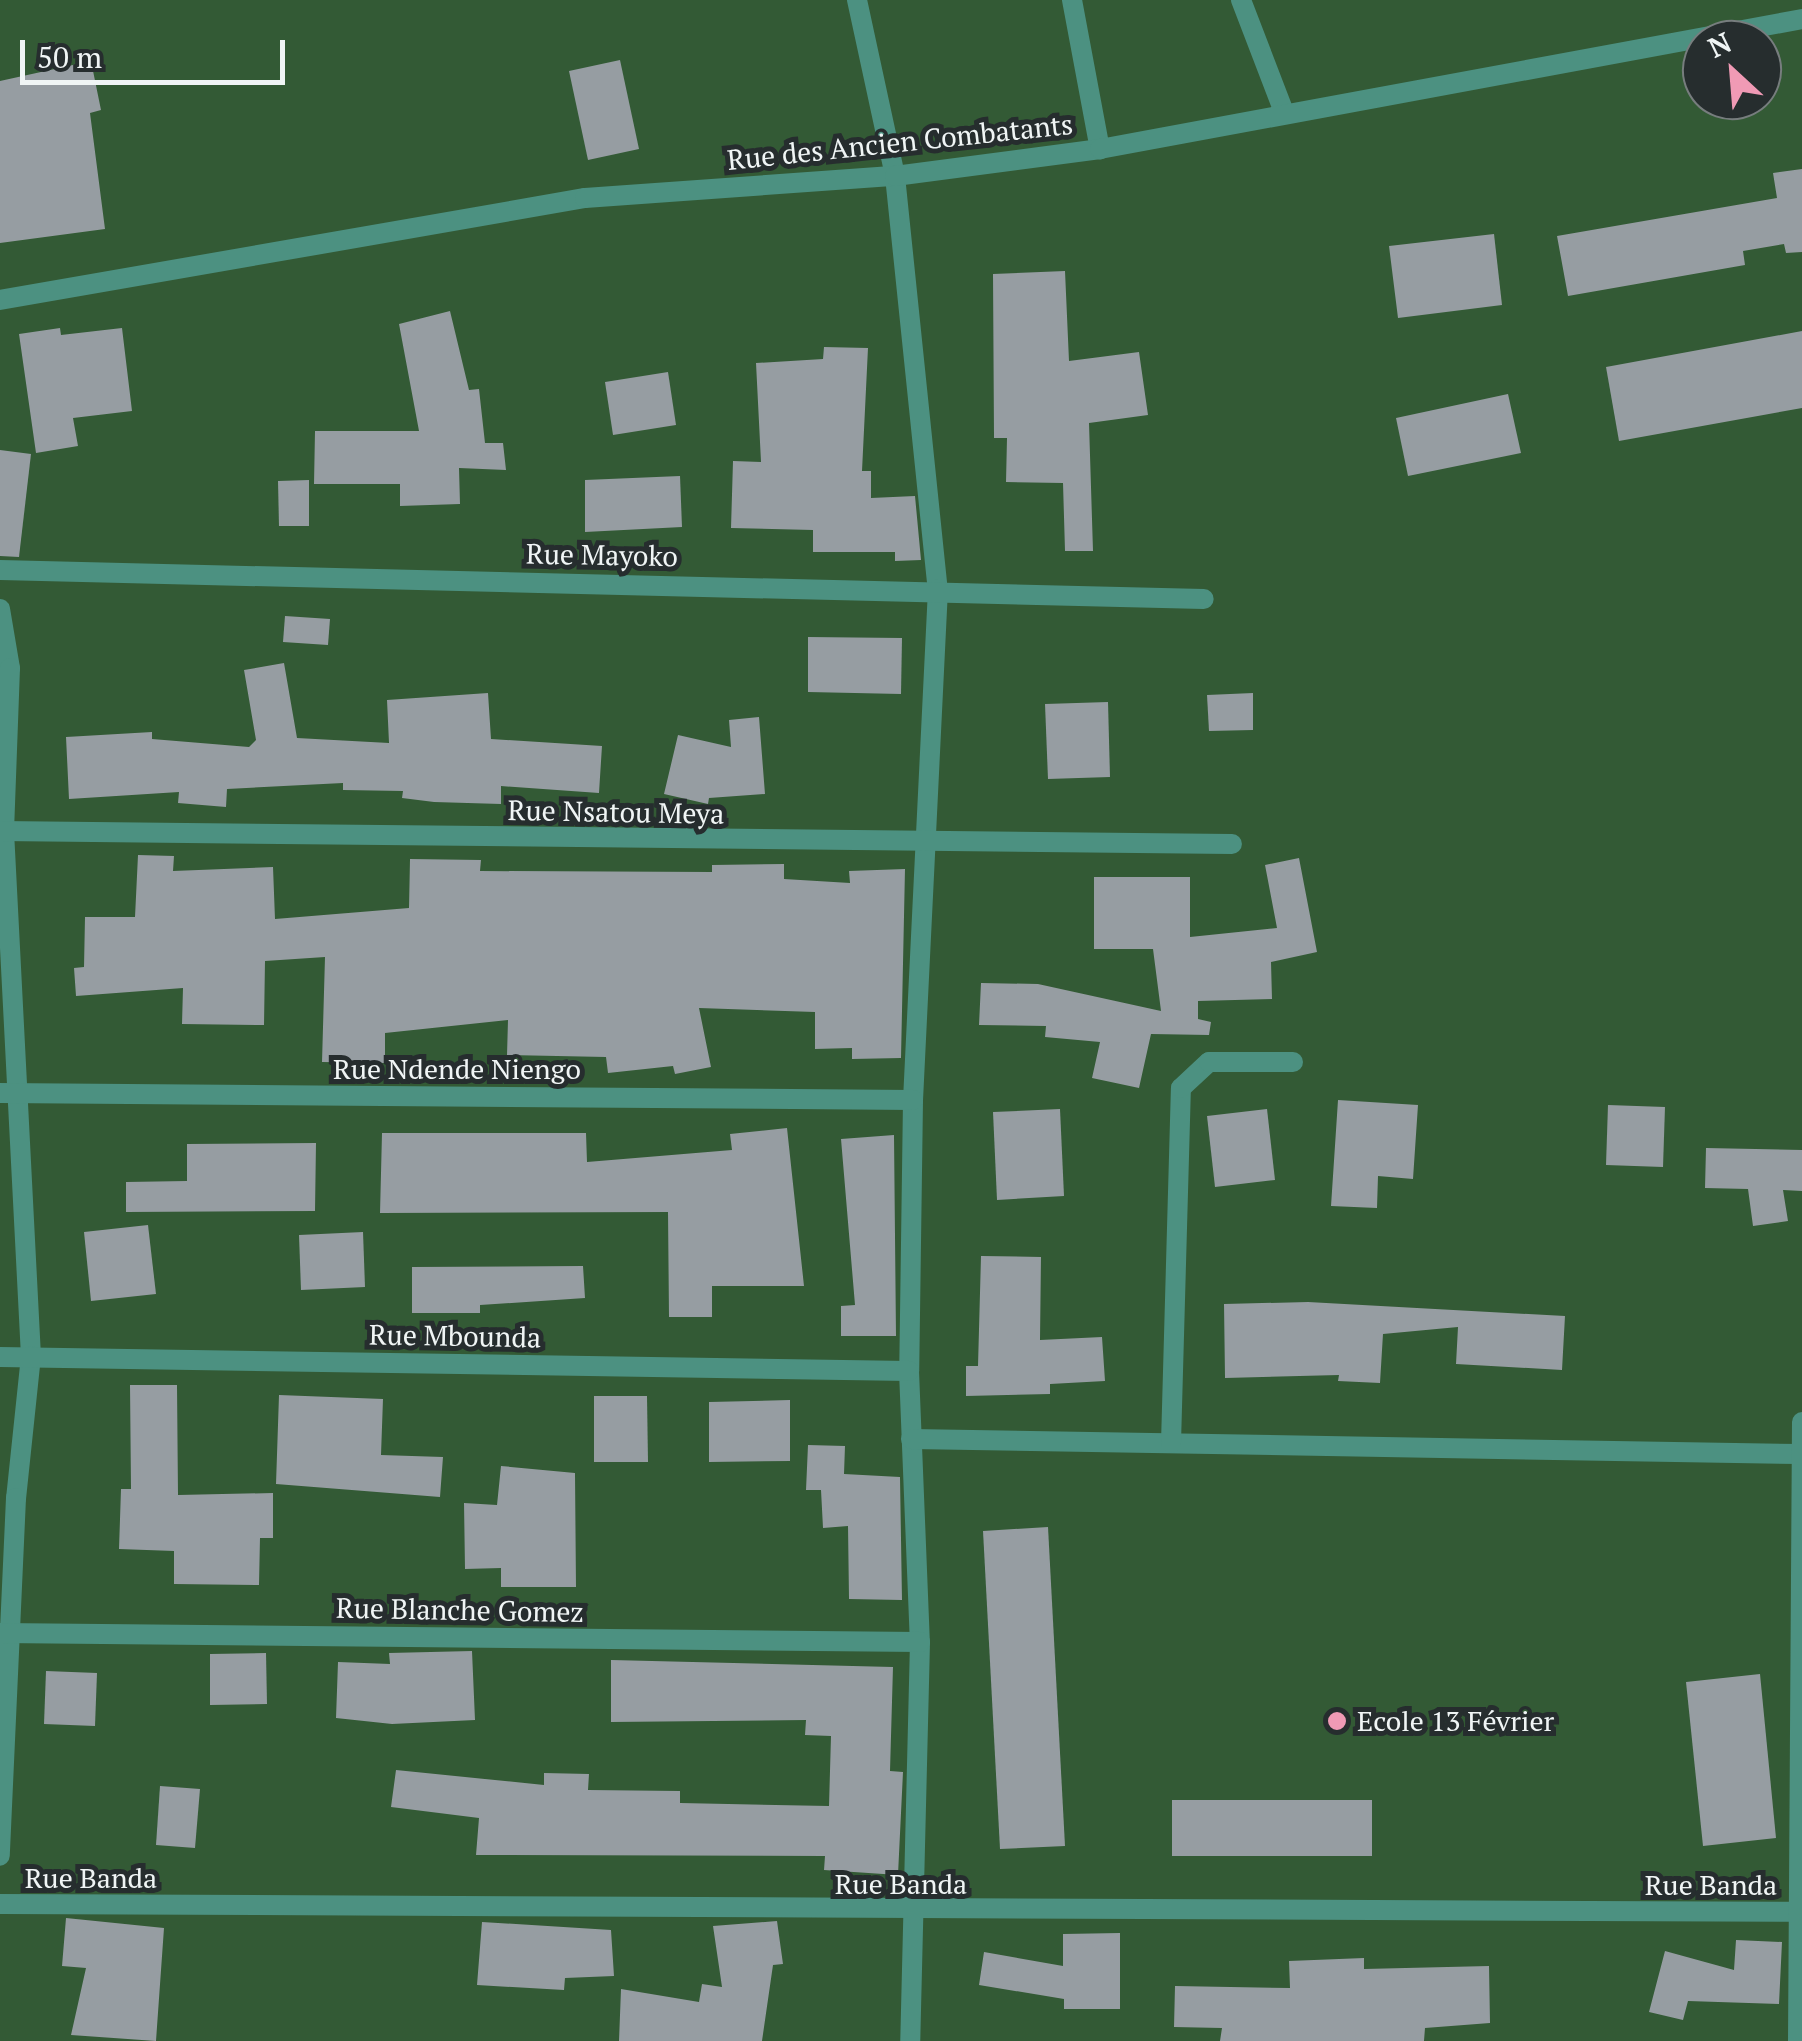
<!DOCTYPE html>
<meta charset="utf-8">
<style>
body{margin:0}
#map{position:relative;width:1802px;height:2041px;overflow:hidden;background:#303839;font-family:"PT Serif",serif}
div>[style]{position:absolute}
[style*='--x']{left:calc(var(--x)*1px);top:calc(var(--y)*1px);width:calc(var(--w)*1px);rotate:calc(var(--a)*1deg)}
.green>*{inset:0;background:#335a35}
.building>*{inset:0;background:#969da2}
.minor>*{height:20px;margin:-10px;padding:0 10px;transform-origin:10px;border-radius:10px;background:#4c9181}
.dots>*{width:28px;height:28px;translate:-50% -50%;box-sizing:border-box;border:5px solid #262d2e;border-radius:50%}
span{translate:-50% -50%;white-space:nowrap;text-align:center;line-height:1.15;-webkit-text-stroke:10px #262d2e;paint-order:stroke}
.street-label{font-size:28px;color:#f0f5f5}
.poi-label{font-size:28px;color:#f0f5f5}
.left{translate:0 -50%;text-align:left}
.north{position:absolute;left:1682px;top:20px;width:100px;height:100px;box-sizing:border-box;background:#262d2e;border:2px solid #777d7e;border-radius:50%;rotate:334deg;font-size:28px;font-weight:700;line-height:40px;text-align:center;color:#f0f5f5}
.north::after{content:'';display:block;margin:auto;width:35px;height:45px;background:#f09ab5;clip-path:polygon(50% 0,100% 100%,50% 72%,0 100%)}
.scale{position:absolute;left:20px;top:40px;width:265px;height:45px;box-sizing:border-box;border:5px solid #f0f5f5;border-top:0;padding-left:12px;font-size:30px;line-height:35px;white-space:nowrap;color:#f0f5f5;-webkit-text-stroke:8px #262d2e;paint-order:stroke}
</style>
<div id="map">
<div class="green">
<div style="clip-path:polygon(evenodd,0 0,1802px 0,1802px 2041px,0 2041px,0 0,1702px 40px,1762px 40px,1762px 100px,1702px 100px,1702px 40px)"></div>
</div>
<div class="building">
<div style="clip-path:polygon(620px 60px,639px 149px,588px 160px,569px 71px)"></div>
<div style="clip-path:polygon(91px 61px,101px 110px,90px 113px,105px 229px,0 243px,0 81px)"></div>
<div style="clip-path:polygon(1802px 169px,1802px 252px,1786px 253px,1784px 244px,1743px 251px,1745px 265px,1568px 296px,1557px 236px,1777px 198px,1773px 173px)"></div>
<div style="clip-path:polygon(1494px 234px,1502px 305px,1398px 318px,1389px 246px)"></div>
<div style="clip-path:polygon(1065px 271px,1069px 361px,1139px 352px,1148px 415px,1089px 423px,1093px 551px,1065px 551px,1063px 483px,1006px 482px,1007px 438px,994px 438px,993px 274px)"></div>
<div style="clip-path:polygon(450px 311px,469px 390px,479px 389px,485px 443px,503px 443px,506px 470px,459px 468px,460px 504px,400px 506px,400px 484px,314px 484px,315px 431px,419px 431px,399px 324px)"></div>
<div style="clip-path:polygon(60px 328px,61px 335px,122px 328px,132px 411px,73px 418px,78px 446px,36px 453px,19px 334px)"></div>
<div style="clip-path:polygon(1802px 331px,1802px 408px,1619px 441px,1606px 367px)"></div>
<div style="clip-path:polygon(824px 347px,868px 348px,862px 471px,871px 471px,871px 498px,915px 496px,921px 560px,895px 561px,895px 552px,813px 552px,813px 530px,731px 528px,733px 461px,761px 462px,756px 363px,823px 359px)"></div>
<div style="clip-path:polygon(668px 372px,676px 425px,613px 435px,605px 382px)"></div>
<div style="clip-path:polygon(1508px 394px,1521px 453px,1408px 476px,1396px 418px)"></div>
<div style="clip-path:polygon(0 450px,31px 454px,19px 557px,0 556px)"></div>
<div style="clip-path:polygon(680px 476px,682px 527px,585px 532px,585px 480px)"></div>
<div style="clip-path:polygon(309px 480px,309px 526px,279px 526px,278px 481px)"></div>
<div style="clip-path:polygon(285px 616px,330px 619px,328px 645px,283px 642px)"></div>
<div style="clip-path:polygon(808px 637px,902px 638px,901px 694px,808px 692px)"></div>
<div style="clip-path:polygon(284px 663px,297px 738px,389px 743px,387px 700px,488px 693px,491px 739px,602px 746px,599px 793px,501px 786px,501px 804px,434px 802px,402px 798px,403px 791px,343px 790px,343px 783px,227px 789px,226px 807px,178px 803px,179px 792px,69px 799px,66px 737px,152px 732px,152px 739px,249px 747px,256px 740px,244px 670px)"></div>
<div style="clip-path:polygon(1253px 693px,1253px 730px,1209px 731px,1207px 695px)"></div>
<div style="clip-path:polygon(1108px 702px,1110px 777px,1048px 779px,1045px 704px)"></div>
<div style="clip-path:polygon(759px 717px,765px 794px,709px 798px,708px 804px,664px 794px,678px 735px,731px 747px,729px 720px)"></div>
<div style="clip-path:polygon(138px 855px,174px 856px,173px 871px,273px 867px,275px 919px,409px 908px,410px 859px,481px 860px,480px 871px,712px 872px,712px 865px,784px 864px,784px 879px,850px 883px,849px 871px,905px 869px,901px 1058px,852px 1059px,852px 1048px,815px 1049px,815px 1012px,699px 1008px,711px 1067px,675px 1074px,673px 1066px,608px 1073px,606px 1057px,507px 1055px,508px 1020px,385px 1033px,385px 1063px,322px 1062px,325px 957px,265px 961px,264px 1025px,182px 1024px,183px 988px,76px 996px,74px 968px,84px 967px,85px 917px,135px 917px)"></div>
<div style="clip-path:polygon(1299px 858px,1317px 952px,1271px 962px,1272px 999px,1198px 1001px,1198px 1019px,1211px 1022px,1209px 1035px,1151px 1034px,1139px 1088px,1092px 1078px,1100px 1042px,1045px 1037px,1046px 1026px,979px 1025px,981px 983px,1038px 984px,1161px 1011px,1153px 949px,1094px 949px,1094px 877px,1190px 877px,1190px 937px,1277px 928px,1265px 865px)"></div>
<div style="clip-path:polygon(1338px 1100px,1418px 1105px,1413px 1179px,1378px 1176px,1377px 1208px,1331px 1206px)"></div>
<div style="clip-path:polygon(1608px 1105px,1665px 1107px,1663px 1167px,1606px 1165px)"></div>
<div style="clip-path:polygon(1060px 1109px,1064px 1196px,997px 1200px,993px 1112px)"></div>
<div style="clip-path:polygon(1267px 1109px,1275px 1180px,1215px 1187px,1207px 1116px)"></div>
<div style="clip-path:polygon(787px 1128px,804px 1286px,712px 1286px,712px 1317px,669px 1317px,668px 1212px,380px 1213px,382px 1133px,586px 1133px,587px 1162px,732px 1150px,730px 1134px)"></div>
<div style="clip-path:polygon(894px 1135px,896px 1336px,841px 1336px,841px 1306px,855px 1305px,841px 1139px)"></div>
<div style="clip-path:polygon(316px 1143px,315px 1211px,126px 1212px,126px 1182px,187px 1181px,187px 1144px)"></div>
<div style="clip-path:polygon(1706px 1148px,1802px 1150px,1802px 1191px,1783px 1190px,1788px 1221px,1753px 1226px,1748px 1189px,1705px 1188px)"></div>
<div style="clip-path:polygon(148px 1225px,156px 1294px,91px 1301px,84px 1232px)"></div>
<div style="clip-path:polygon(363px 1232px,365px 1287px,301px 1290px,299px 1235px)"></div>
<div style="clip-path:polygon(981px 1256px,1041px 1257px,1040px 1340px,1102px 1337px,1105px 1381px,1050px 1384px,1050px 1394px,966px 1396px,966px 1366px,978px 1366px)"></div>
<div style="clip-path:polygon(583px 1266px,585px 1298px,480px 1305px,480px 1313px,412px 1313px,412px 1267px)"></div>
<div style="clip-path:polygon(1308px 1302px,1565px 1316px,1562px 1370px,1456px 1364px,1458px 1327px,1383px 1334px,1380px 1383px,1338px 1381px,1339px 1375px,1225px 1378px,1224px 1304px)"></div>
<div style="clip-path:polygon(130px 1385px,177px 1385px,178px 1495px,273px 1493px,273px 1538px,260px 1538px,259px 1585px,174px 1584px,174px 1551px,119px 1549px,121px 1489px,131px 1489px)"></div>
<div style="clip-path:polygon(279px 1395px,383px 1399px,381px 1455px,443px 1457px,440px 1497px,276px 1484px)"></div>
<div style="clip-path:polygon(594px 1396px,647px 1396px,648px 1462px,594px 1462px)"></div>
<div style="clip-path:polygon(790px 1400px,790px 1461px,709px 1462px,709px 1402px)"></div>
<div style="clip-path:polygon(808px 1445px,845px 1446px,844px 1474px,900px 1477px,902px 1600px,849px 1599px,848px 1526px,823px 1528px,821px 1490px,806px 1490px)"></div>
<div style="clip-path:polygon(501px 1466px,575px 1473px,576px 1587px,501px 1587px,501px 1568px,465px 1569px,464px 1503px,497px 1505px)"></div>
<div style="clip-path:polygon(1048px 1527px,1065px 1846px,1000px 1849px,983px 1531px)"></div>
<div style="clip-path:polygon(472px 1651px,475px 1720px,392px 1724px,336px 1718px,338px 1662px,390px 1664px,389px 1653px)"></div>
<div style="clip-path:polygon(266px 1653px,267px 1704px,210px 1705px,210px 1654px)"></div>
<div style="clip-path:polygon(611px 1660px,893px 1667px,890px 1771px,903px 1772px,898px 1875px,824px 1870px,825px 1856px,476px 1855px,479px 1818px,391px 1807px,396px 1770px,544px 1785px,544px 1773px,589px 1774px,588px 1790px,680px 1791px,680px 1803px,829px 1806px,831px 1736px,805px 1735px,806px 1720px,611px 1722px)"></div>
<div style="clip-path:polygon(46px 1671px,97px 1673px,95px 1726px,44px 1724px)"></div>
<div style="clip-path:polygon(1760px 1674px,1776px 1838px,1703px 1846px,1686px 1682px)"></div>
<div style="clip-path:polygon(160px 1786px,200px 1789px,195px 1848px,156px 1845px)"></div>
<div style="clip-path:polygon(1172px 1800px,1372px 1800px,1372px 1856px,1172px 1856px)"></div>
<div style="clip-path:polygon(66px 1918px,164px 1928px,156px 2041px,71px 2035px,86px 1968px,62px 1966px)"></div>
<div style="clip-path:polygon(777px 1921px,783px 1964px,773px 1965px,762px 2041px,619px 2041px,621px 1989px,699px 2002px,702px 1984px,722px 1987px,713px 1926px)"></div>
<div style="clip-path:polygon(482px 1922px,611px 1930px,614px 1976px,565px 1978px,564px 1990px,477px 1985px)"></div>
<div style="clip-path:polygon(1120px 1933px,1120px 2009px,1064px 2009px,1064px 1999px,979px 1985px,984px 1952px,1063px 1966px,1063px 1934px)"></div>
<div style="clip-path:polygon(1736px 1940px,1782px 1942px,1779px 2004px,1688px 2001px,1683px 2020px,1649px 2012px,1665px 1951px,1734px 1970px)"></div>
<div style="clip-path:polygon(1364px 1958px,1364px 1969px,1489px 1966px,1490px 2023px,1425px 2028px,1424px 2041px,1220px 2041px,1222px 2028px,1174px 2027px,1175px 1986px,1290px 1988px,1289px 1961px)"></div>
</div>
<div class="minor">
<div style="--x:857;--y:0;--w:180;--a:77.8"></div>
<div style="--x:895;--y:176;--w:415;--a:84.1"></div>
<div style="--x:938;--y:589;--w:512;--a:92.8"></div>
<div style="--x:913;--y:1100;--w:271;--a:90.8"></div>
<div style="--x:909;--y:1371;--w:271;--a:87.7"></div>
<div style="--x:920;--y:1642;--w:399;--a:91.4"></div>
<div style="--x:1072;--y:0;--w:152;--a:79.4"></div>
<div style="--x:1241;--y:0;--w:120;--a:69"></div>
<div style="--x:0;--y:300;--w:594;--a:-9.89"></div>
<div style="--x:585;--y:198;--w:311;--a:-4.1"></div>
<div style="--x:895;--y:176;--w:207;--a:-7.5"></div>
<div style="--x:1100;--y:149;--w:714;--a:-10.49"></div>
<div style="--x:0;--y:570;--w:1204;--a:1.38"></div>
<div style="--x:0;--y:609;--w:60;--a:80.4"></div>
<div style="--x:10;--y:668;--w:163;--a:92.1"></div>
<div style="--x:4;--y:831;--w:526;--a:87.06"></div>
<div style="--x:31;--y:1356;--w:143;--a:96"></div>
<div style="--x:16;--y:1498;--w:358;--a:92.6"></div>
<div style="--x:0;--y:831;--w:1232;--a:0.6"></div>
<div style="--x:0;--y:1093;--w:913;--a:0.44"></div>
<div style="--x:0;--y:1357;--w:909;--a:0.88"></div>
<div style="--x:911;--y:1439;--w:889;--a:0.97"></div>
<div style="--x:1171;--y:1443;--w:355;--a:-88.4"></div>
<div style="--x:1181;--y:1088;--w:38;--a:-43"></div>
<div style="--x:1209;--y:1062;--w:84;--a:0"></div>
<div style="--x:0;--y:1633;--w:920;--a:0.56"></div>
<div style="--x:0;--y:1904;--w:1802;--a:0.25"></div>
<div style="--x:1798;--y:2041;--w:619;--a:-89.63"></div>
</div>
<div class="dots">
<div style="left:1337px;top:1721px;background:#f09ab5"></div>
</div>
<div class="street-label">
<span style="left:900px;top:142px;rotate:-6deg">Rue des Ancien Combatants</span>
<span style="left:602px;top:555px;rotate:1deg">Rue Mayoko</span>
<span style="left:616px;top:812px;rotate:1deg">Rue Nsatou Meya</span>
<span style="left:457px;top:1069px">Rue Ndende Niengo</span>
<span style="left:455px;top:1336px;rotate:1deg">Rue Mbounda</span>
<span style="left:460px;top:1610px;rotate:1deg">Rue Blanche Gomez</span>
<span style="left:91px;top:1878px">Rue Banda</span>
<span style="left:901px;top:1884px">Rue Banda</span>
<span style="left:1711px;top:1885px">Rue Banda</span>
</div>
<div class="poi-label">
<span class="left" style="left:1357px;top:1721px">Ecole 13 Février</span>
</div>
<div class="north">N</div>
<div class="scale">50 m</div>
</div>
